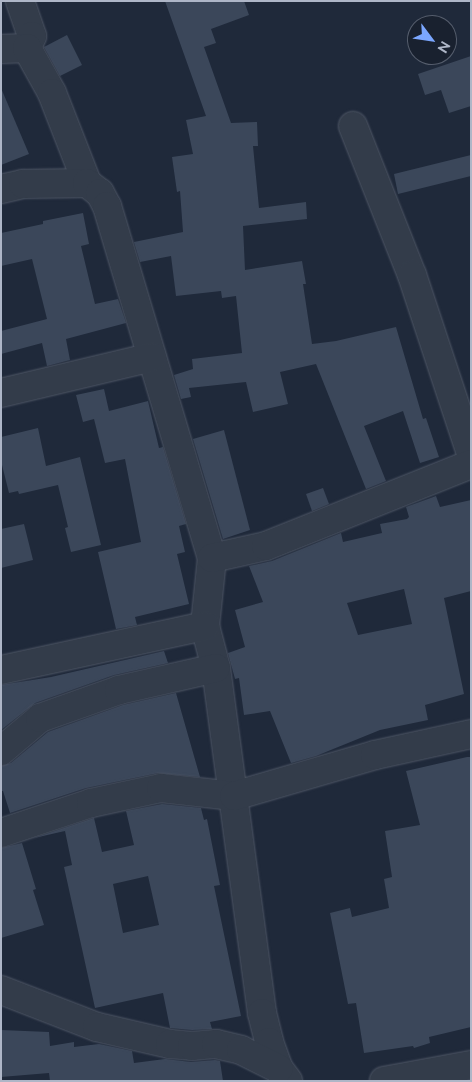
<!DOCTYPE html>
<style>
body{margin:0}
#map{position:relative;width:472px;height:1082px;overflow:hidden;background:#1f293a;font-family:Raleway,sans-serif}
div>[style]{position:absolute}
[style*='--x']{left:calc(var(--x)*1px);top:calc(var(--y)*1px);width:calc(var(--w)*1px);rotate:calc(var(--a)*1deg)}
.building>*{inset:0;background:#3b475a}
.roads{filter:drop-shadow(0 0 1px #4e5665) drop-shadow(0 0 1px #4e5665)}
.minor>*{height:28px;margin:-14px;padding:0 14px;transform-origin:14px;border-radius:14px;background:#333c4a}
span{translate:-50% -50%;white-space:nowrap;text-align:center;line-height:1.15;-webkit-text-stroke:4px #19212f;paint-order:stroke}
.frame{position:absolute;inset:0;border:2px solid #aeb6c7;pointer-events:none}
.north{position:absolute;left:407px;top:15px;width:50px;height:50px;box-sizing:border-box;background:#19212f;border:1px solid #555d6c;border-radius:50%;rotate:121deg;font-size:14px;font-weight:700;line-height:20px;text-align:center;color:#aeb6c7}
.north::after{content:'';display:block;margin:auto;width:18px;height:22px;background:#7ba7ff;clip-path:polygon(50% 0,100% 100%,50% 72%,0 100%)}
</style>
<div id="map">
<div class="building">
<div style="clip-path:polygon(165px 1px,244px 1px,249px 15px,211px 29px,216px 43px,204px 47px,231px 123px,257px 122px,258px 146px,253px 146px,259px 208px,306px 202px,307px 219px,243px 226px,245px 270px,302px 261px,306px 284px,303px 284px,312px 344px,336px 341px,396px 327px,423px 419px,426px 418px,439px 457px,420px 463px,403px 411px,364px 426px,386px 481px,366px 489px,316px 364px,280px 372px,288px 404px,253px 412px,246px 382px,189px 388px,191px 397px,181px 399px,174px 375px,193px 369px,192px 359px,242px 353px,236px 296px,222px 298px,221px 291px,176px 296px,171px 256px,140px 262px,134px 242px,183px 232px,180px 191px,177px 192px,172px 157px,193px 154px,186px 120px,206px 116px)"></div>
<div style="clip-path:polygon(67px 35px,82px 65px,60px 76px,44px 47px)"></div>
<div style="clip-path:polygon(471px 56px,471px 106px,449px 113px,441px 90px,425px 95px,418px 74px)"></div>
<div style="clip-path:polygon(1px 88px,29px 154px,1px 165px)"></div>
<div style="clip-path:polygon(471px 155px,471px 176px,398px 194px,394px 174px)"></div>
<div style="clip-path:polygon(83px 213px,89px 244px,81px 246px,95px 304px,118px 299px,126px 323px,66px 339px,70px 360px,47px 366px,42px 343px,1px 354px,1px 331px,47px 319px,32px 259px,1px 266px,1px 233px,43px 224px,43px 221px)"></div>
<div style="clip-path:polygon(104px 389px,109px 411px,148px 401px,159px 448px,163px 447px,186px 524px,179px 526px,185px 552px,177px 554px,189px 604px,135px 617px,137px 625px,116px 629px,98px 552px,141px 542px,125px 459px,105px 463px,94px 419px,83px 422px,76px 395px)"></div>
<div style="clip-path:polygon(38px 428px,46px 466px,80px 457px,101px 545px,71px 552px,65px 528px,68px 527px,58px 485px,19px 494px,18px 491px,9px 493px,1px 461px,1px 437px)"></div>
<div style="clip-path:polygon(224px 430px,250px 530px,223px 539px,193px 439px)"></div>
<div style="clip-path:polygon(323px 488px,329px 504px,312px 511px,306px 494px)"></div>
<div style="clip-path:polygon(evenodd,436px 496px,440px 507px,471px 500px,471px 591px,444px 598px,464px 694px,425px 705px,428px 720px,380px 730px,316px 756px,291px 763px,270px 711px,244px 715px,239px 678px,235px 679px,228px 653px,245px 647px,235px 610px,263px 602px,249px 566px,272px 561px,341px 533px,343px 542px,382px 533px,380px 524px,407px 519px,409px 517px,406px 507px,436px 496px,404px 589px,412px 624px,358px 635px,347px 603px,404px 589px)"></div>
<div style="clip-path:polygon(24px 524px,33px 560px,1px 568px,1px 529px)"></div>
<div style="clip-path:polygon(164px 651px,168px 663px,114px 675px,35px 703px,1px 730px,1px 685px,51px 677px)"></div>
<div style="clip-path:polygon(176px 693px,200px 777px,158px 773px,86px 788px,7px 814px,10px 813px,3px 791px,1px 791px,1px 766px,11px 763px,48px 732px,123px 705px)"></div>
<div style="clip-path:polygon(467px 757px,471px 757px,471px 1027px,429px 1037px,430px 1043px,414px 1048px,413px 1046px,364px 1053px,356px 1003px,348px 1004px,330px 913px,350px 908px,352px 917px,389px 908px,384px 879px,392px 877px,385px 831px,420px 825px,406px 771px)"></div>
<div style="clip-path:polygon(evenodd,162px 804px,201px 808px,204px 820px,207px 819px,220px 885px,214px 886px,241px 1016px,210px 1022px,212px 1029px,192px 1030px,170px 1028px,163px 993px,95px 1008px,64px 867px,72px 865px,65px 831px,34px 838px,94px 818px,102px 852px,134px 845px,126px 811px,162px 804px,148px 876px,159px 925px,123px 933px,113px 884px,148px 876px)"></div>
<div style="clip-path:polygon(22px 843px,36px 889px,33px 890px,44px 925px,1px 938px,1px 848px)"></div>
<div style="clip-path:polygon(1px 1030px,49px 1032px,50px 1046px,74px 1042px,74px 1047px,99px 1044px,132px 1051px,134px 1063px,165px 1059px,191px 1062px,215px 1060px,220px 1061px,223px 1081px,50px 1081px,49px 1073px,1px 1077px)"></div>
</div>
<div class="roads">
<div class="minor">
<div style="--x:20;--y:1;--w:37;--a:71"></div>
<div style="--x:32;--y:36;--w:13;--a:113"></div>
<div style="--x:1;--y:49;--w:26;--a:-2"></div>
<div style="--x:27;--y:48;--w:51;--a:60.9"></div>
<div style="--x:52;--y:93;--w:97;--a:68.7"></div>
<div style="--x:353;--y:126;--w:160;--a:68.4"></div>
<div style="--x:412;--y:275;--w:188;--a:71.7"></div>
<div style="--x:1;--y:189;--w:23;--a:-13"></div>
<div style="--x:23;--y:184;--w:64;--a:-0.9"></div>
<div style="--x:87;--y:183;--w:16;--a:38"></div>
<div style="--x:100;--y:193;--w:15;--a:62"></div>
<div style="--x:107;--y:206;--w:367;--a:73.4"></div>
<div style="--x:212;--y:558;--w:68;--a:95.9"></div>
<div style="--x:205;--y:626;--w:43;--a:75.3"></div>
<div style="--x:216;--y:668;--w:348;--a:82.4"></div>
<div style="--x:262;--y:1013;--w:30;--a:76"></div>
<div style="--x:269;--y:1042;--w:29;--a:70"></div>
<div style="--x:279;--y:1069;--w:15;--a:53"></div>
<div style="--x:1;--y:393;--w:155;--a:-13.4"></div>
<div style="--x:212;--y:558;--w:55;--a:-12.5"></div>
<div style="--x:266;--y:546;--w:221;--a:-21.8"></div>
<div style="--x:1;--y:670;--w:209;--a:-12.2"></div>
<div style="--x:1;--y:751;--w:51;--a:-40.2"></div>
<div style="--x:40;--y:718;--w:84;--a:-19.5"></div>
<div style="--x:119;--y:690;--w:99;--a:-12.8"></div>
<div style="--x:1;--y:833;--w:95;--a:-18.4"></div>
<div style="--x:91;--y:803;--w:72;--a:-12.1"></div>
<div style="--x:161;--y:788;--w:73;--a:6.3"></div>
<div style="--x:234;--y:796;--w:147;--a:-16.2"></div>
<div style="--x:375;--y:755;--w:98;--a:-12.3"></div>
<div style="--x:1;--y:990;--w:103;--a:21.1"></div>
<div style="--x:97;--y:1027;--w:75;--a:13.1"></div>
<div style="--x:170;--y:1044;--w:22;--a:5"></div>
<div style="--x:192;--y:1046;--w:24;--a:-5"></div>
<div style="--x:216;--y:1044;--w:26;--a:13"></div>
<div style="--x:241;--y:1050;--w:42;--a:26.6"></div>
<div style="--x:384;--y:1081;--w:88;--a:-10.4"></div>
</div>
</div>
<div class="frame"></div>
<div class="north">N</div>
</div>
